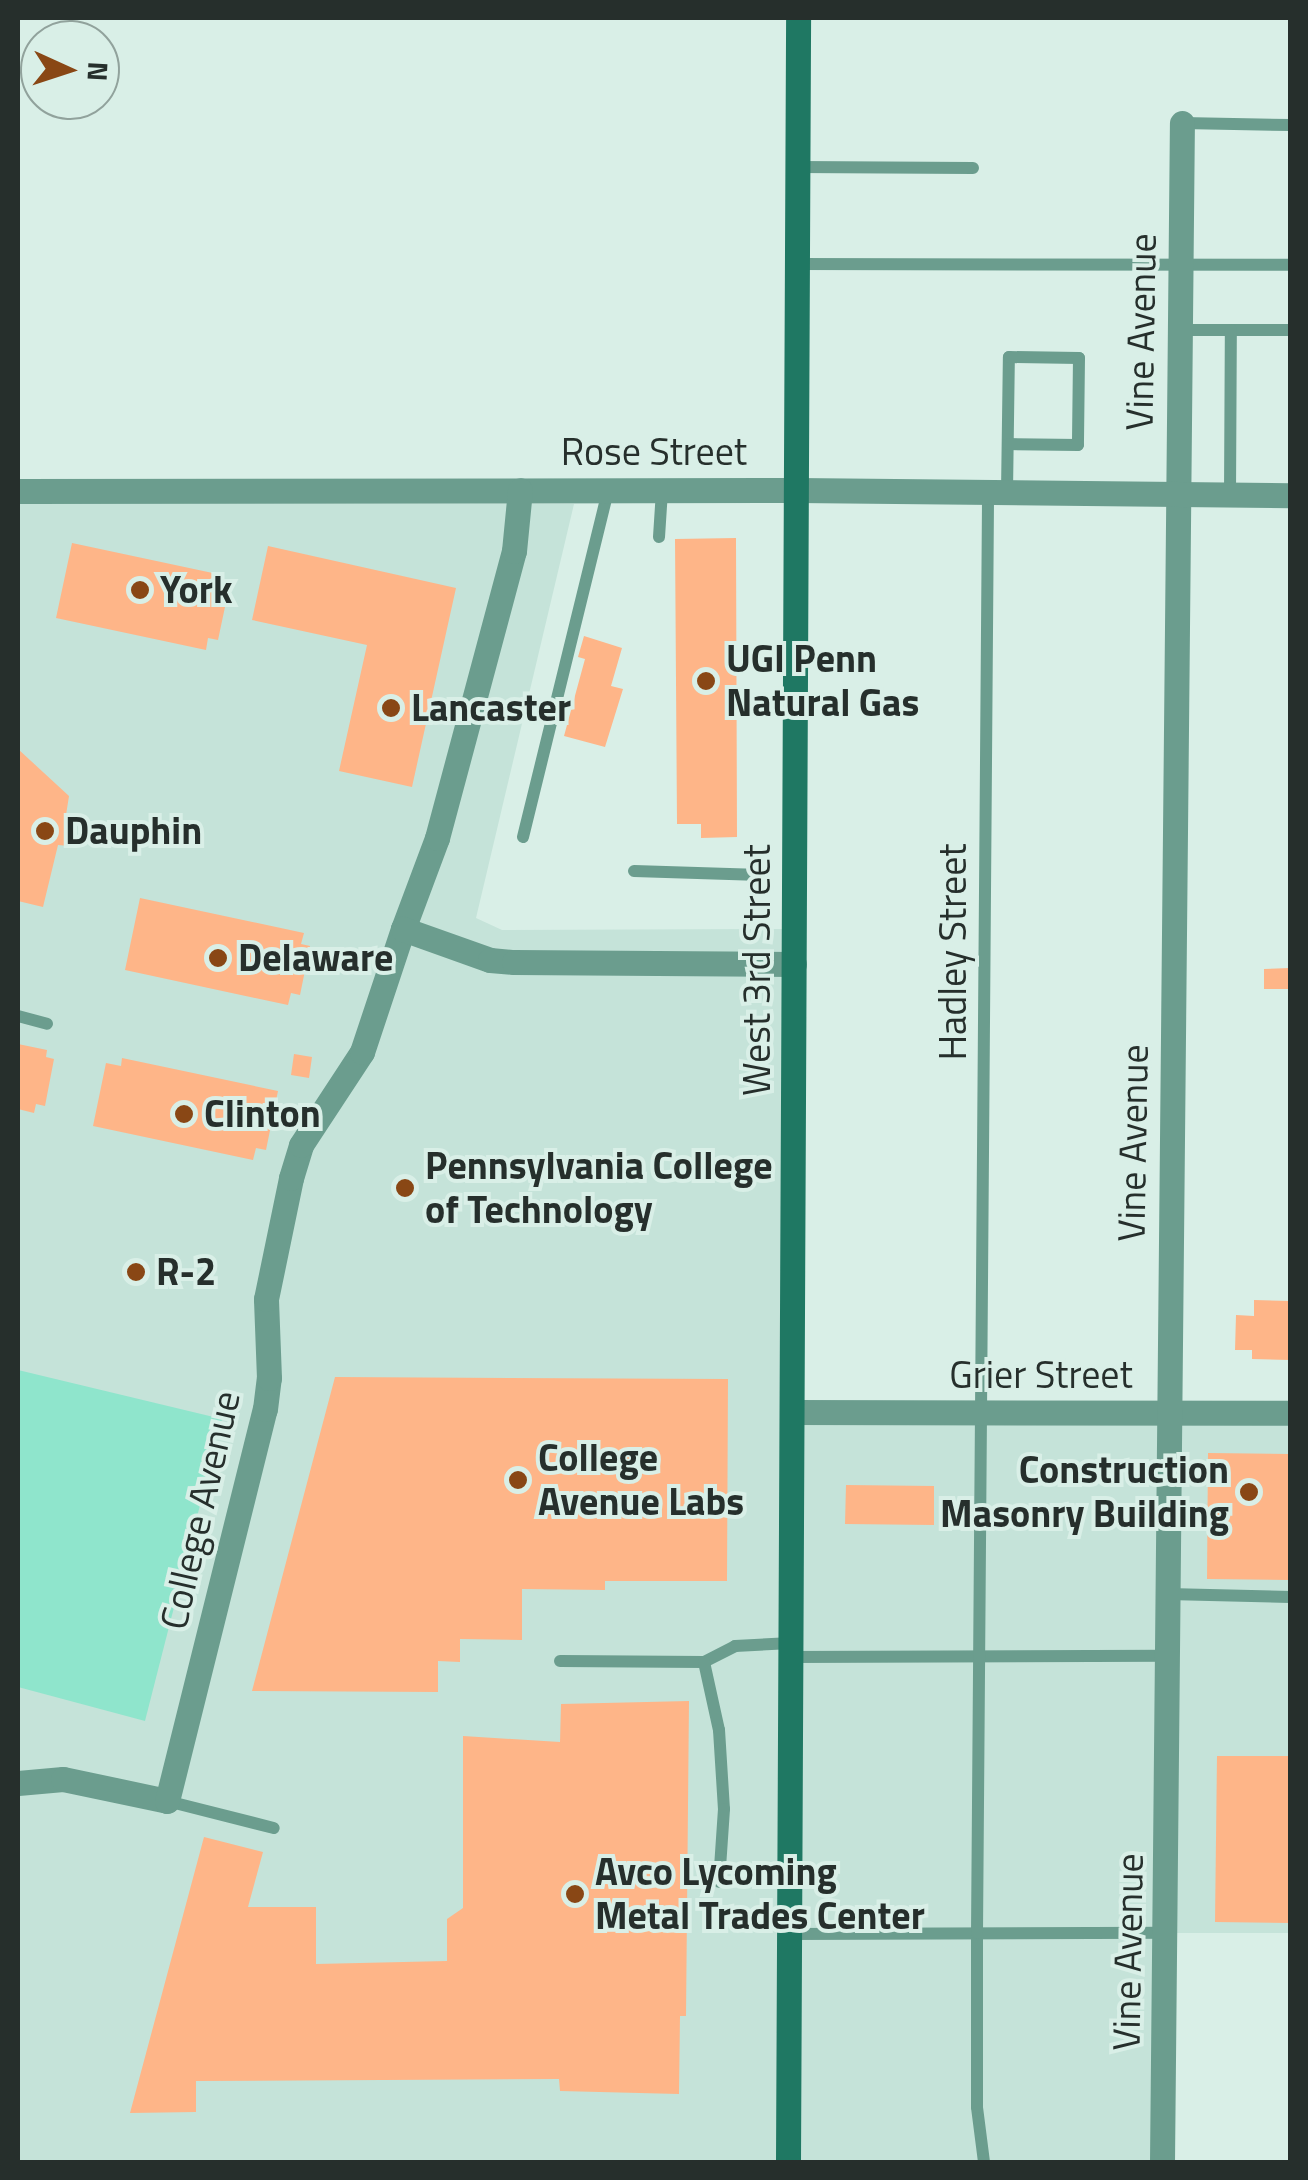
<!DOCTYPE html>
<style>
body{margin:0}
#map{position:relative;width:1308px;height:2180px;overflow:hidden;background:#d9efe7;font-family:"Titillium Web",sans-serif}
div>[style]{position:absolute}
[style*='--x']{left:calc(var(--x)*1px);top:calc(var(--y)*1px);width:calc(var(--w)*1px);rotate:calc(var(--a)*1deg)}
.built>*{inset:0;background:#c5e3d9}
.green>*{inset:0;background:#8fe5cc}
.building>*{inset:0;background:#feb588}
.service>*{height:12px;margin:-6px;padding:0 6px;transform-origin:6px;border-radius:6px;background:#6b9d8e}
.minor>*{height:25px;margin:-12.5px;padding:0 12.5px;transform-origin:12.5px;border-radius:12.5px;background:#6b9d8e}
.tertiary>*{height:25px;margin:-12.5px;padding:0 12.5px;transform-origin:12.5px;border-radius:12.5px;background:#6b9d8e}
.secondary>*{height:25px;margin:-12.5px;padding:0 12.5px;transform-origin:12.5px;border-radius:12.5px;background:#1f7863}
.dots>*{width:28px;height:28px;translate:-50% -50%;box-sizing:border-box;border:5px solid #d9efe7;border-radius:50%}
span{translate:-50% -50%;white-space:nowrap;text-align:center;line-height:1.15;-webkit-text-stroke:8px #d9efe7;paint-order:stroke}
.street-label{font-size:38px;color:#262f2c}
.poi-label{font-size:38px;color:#262f2c;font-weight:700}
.left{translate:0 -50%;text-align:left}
.right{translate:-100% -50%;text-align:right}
.frame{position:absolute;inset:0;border:20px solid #262f2c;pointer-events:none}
.north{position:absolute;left:20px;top:20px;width:100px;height:100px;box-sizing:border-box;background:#d9efe7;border:2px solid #91a29c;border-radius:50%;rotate:93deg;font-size:28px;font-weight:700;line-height:40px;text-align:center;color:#262f2c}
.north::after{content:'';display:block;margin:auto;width:35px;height:45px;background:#894715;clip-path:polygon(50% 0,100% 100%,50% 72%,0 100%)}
</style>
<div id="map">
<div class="built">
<div style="clip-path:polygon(18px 504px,574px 504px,476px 918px,502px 930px,794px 929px,792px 1412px,1290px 1413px,1290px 1933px,1167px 1933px,1162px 2162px,18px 2162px)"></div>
</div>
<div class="green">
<div style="clip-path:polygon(18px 1370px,222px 1419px,145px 1721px,18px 1687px)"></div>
</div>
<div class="building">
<div style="clip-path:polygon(736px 538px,737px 837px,701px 838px,701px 824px,677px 824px,675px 539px)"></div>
<div style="clip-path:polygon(72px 543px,222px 575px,215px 605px,225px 607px,218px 640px,208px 638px,206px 650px,56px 618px)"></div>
<div style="clip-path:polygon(268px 546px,456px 588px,412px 787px,339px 771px,367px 645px,252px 620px)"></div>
<div style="clip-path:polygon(584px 636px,622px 648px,611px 686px,623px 689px,605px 747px,564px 736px,585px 659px,578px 657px)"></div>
<div style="clip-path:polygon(18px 749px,69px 796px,66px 815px,75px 817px,69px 846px,58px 845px,43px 907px,18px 901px)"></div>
<div style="clip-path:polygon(140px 898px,304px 933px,301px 944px,310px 946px,300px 995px,291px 993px,288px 1005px,125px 970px)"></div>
<div style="clip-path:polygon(1290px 968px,1290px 989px,1264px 989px,1264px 969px)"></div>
<div style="clip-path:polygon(18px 1044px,47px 1050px,46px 1057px,54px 1059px,45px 1106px,36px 1104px,34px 1113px,18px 1109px)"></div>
<div style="clip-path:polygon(294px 1054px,312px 1057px,309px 1078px,291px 1075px)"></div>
<div style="clip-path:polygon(122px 1058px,278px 1091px,266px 1150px,256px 1148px,253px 1160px,93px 1126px,106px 1063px,121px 1066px)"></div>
<div style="clip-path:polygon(1254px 1300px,1290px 1301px,1290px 1360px,1252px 1359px,1252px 1350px,1235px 1350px,1236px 1315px,1254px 1316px)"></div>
<div style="clip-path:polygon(335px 1377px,728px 1379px,727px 1581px,605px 1581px,605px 1590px,522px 1589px,522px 1640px,460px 1639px,460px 1662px,438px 1661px,438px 1692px,252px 1691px)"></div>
<div style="clip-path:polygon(1208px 1453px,1290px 1454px,1290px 1580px,1207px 1579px)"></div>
<div style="clip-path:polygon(846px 1485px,934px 1486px,934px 1525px,845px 1524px)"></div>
<div style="clip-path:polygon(689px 1701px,686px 2016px,680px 2016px,679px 2094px,560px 2091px,559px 2079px,196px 2081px,196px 2112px,130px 2113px,204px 1837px,263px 1852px,248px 1907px,316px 1907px,316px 1964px,447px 1961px,447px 1919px,463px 1908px,463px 1736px,560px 1742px,561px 1704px)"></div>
<div style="clip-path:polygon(1217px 1756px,1290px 1756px,1290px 1923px,1215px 1922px)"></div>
</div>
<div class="service">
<div style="--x:1182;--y:123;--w:108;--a:1.1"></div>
<div style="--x:797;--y:167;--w:176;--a:0.3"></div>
<div style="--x:797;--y:264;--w:493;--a:0.1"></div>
<div style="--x:1178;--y:330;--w:112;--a:0"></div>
<div style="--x:1007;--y:492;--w:135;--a:-89.2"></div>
<div style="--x:1009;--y:357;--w:70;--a:0.8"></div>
<div style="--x:1079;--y:358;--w:87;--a:90.7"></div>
<div style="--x:1078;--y:445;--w:70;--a:-179.2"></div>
<div style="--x:1230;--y:494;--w:164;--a:-89.7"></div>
<div style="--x:659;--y:537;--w:47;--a:-86.3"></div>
<div style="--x:523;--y:837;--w:357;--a:-76.2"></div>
<div style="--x:634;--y:871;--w:127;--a:1.8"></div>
<div style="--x:18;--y:1016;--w:30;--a:15"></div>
<div style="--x:1168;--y:1594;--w:122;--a:1.4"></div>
<div style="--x:791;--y:1657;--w:376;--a:-0.2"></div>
<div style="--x:560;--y:1661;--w:144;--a:0.4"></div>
<div style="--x:704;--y:1662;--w:35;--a:-27"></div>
<div style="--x:735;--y:1646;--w:56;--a:-3.1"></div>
<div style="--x:704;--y:1662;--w:70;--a:77.6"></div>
<div style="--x:719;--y:1730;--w:79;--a:86.4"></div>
<div style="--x:724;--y:1809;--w:73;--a:93.9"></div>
<div style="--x:167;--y:1801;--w:110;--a:14.2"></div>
<div style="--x:789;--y:1934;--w:378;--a:-0.2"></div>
<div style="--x:984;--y:2162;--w:55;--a:-97.3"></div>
<div style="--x:977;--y:2107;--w:174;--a:-90"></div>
<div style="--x:977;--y:1933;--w:1441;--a:-89.56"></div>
</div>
<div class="minor">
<div style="--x:18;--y:491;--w:779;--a:-0.07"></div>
<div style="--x:403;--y:929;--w:97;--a:-69.5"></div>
<div style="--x:437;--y:838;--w:297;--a:-75"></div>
<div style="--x:514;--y:551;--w:61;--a:-84.4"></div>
<div style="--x:792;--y:1412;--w:498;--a:0.1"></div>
<div style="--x:18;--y:1783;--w:45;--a:-5.1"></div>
<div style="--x:63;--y:1779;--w:106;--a:11.9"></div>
<div style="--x:167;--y:1801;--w:404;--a:-76"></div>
<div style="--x:265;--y:1409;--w:31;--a:-83"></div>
<div style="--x:269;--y:1378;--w:79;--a:-92.2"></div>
<div style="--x:266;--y:1299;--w:124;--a:-78.3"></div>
<div style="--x:291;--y:1178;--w:34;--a:-73"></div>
<div style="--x:301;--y:1145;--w:111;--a:-56.7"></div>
<div style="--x:362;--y:1052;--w:130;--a:-71.6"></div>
<div style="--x:403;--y:929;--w:92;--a:19.6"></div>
<div style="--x:490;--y:960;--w:24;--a:5"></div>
<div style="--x:514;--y:962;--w:280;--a:0.4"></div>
<div style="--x:1162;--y:2162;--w:2039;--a:-89.44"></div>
</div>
<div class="tertiary">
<div style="--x:797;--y:490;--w:493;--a:0.6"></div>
</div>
<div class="secondary">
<div style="--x:788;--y:2162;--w:2144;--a:-89.73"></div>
</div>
<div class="dots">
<div style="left:140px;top:590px;background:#894715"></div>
<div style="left:706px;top:681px;background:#894715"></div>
<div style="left:391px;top:708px;background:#894715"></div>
<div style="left:45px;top:831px;background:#894715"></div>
<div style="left:218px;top:958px;background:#894715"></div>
<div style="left:184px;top:1114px;background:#894715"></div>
<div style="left:405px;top:1188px;background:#894715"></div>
<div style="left:136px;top:1272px;background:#894715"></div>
<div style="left:518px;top:1480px;background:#894715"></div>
<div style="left:1249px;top:1492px;background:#894715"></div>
<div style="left:575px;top:1894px;background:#894715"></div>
</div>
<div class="street-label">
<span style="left:1141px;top:332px;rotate:-89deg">Vine Avenue</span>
<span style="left:654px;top:452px">Rose Street</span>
<span style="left:953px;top:952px;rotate:-90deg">Hadley Street</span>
<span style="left:757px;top:970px;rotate:-90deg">West 3rd Street</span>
<span style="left:1133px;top:1143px;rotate:-89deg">Vine Avenue</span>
<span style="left:1041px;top:1375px">Grier Street</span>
<span style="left:200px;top:1510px;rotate:-77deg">College Avenue</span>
<span style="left:1128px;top:1952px;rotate:-89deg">Vine Avenue</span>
</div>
<div class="poi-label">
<span class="left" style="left:160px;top:590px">York</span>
<span class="left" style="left:726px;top:681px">UGI Penn<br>Natural Gas</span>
<span class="left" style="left:411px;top:708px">Lancaster</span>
<span class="left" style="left:65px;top:831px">Dauphin</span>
<span class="left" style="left:238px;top:958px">Delaware</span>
<span class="left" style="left:204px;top:1114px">Clinton</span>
<span class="left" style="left:425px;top:1188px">Pennsylvania College<br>of Technology</span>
<span class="left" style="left:156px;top:1272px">R-2</span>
<span class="left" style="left:538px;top:1480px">College<br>Avenue Labs</span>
<span class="right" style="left:1229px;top:1492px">Construction<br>Masonry Building</span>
<span class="left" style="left:595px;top:1894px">Avco Lycoming<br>Metal Trades Center</span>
</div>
<div class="frame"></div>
<div class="north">N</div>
</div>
